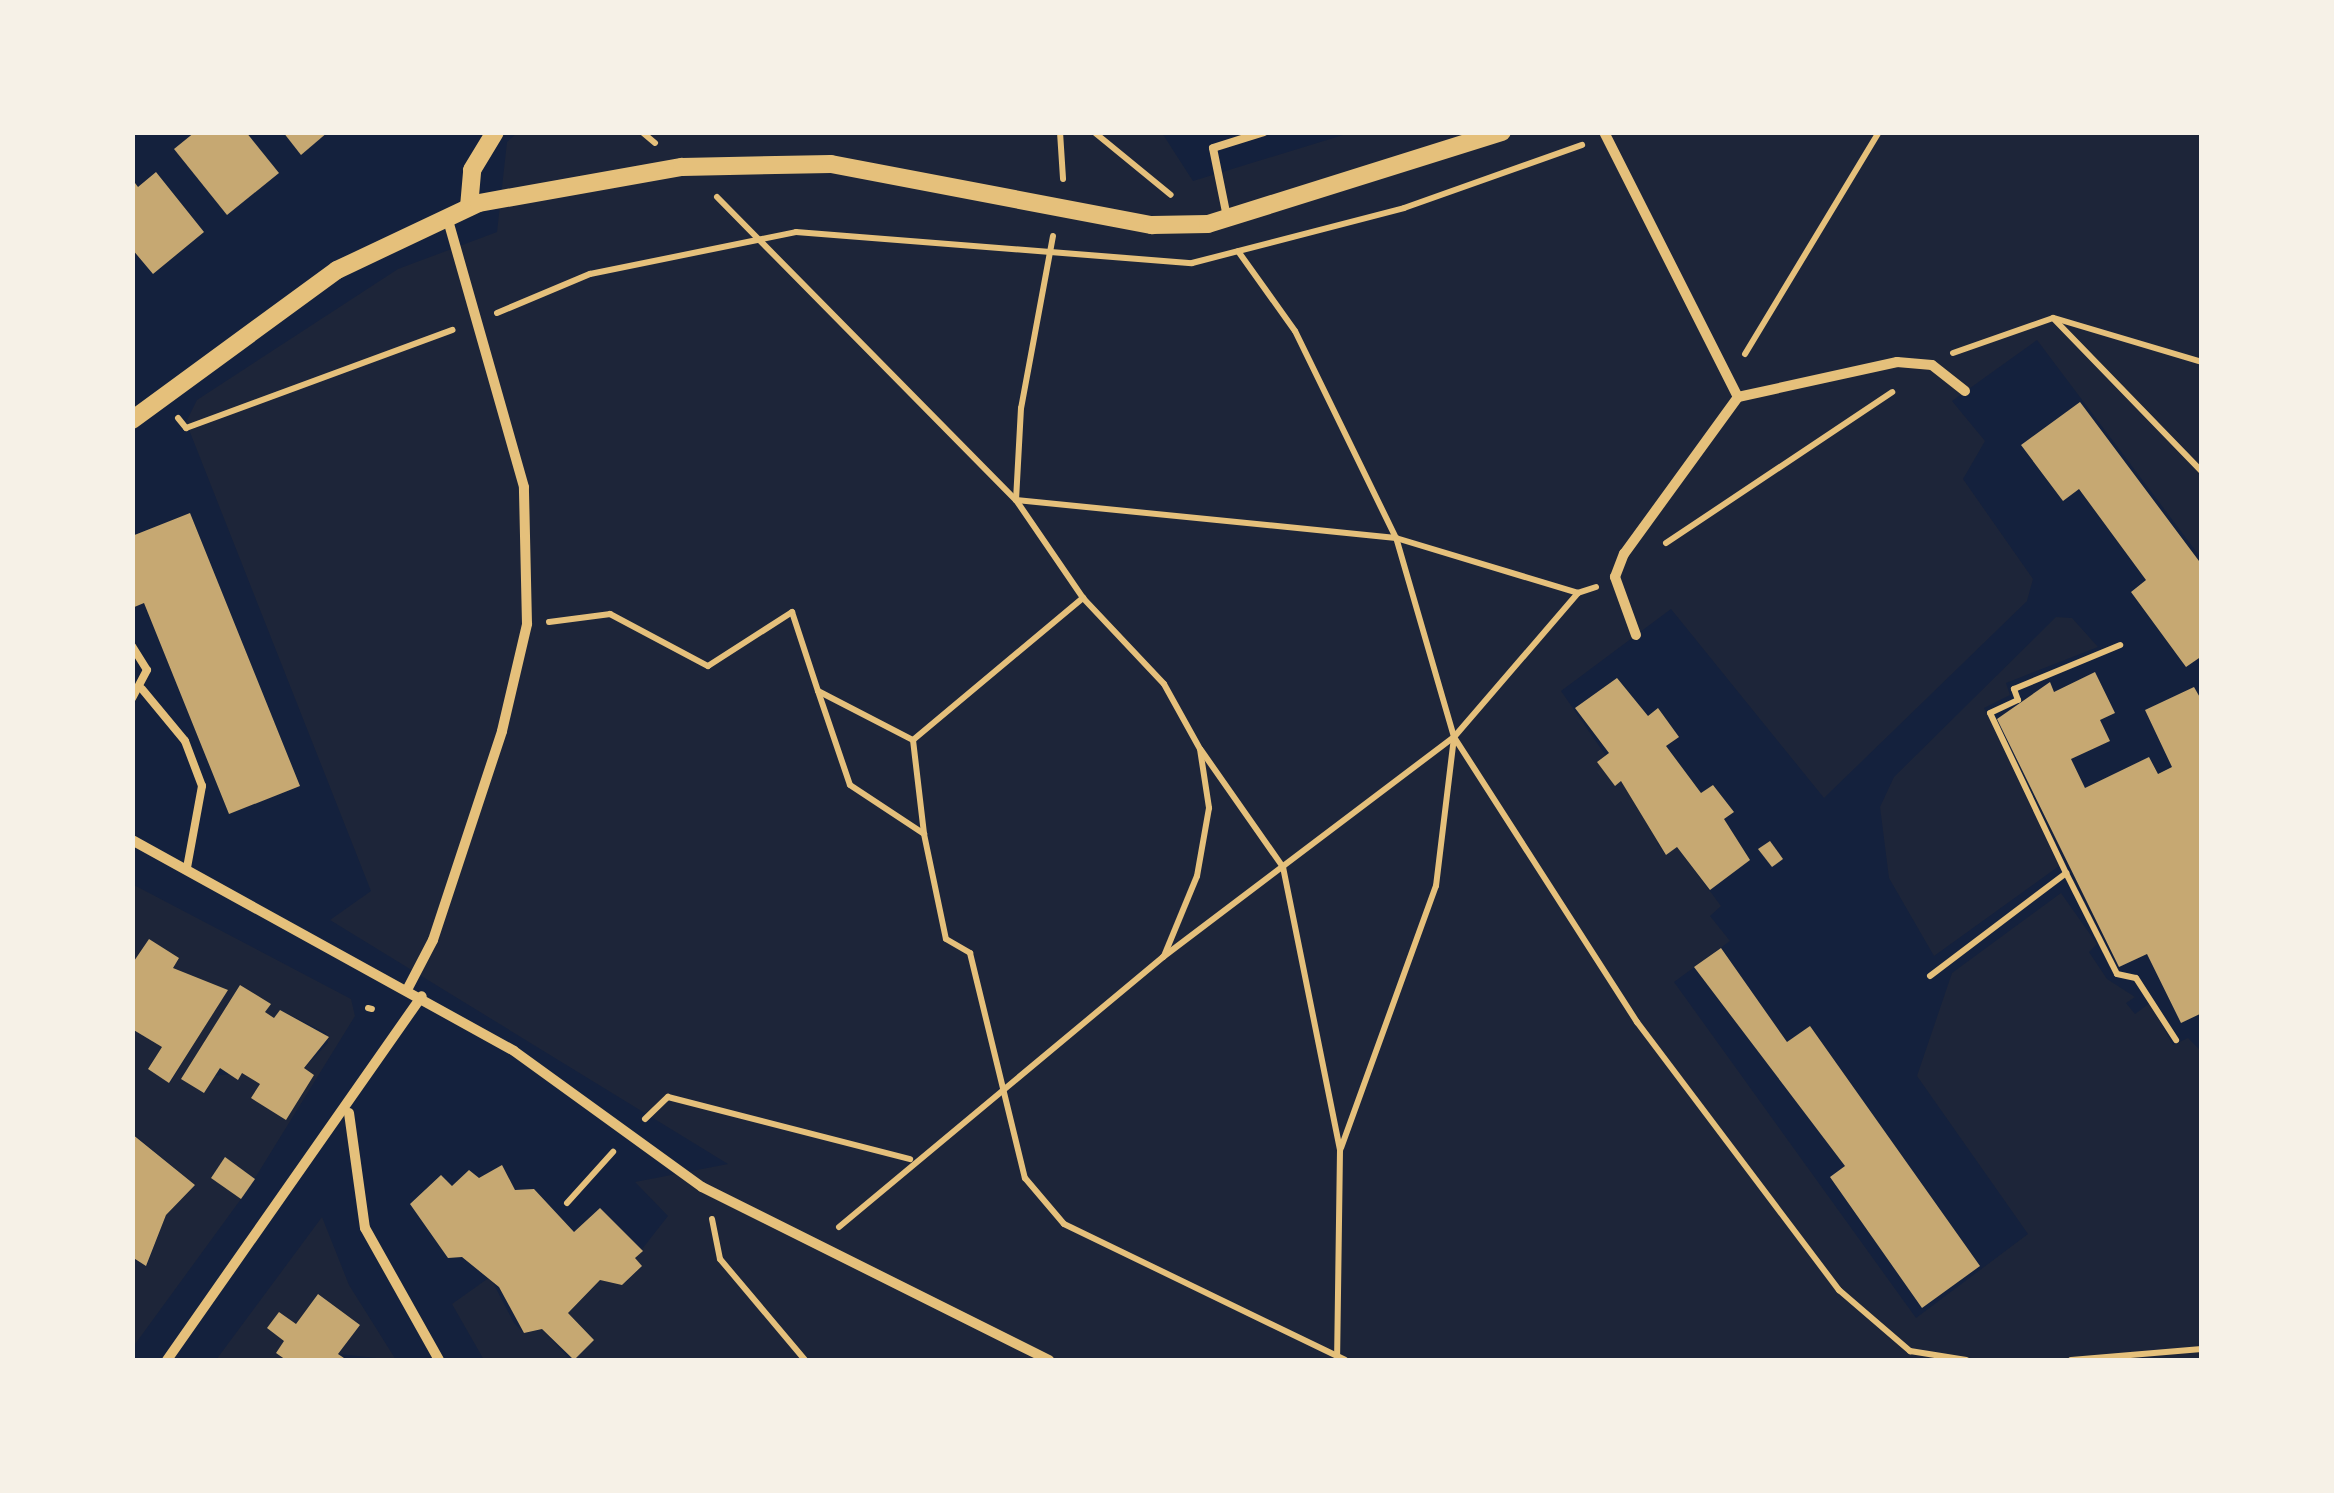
<!DOCTYPE html>
<style>
body{margin:0}
#map{position:relative;width:2334px;height:1493px;overflow:hidden;background:#14213d;font-family:"Titillium Web",sans-serif}
div>[style]{position:absolute}
[style*='--x']{left:calc(var(--x)*1px);top:calc(var(--y)*1px);width:calc(var(--w)*1px);rotate:calc(var(--a)*1deg)}
.green>*{inset:0;background:#1d2539}
.building>*{inset:0;background:#c6a872}
.path>*{height:6px;margin:-3px;padding:0 3px;transform-origin:3px;border-radius:3px;background:#e5c07b}
.service>*{height:8px;margin:-4px;padding:0 4px;transform-origin:4px;border-radius:4px;background:#e5c07b}
.minor>*{height:10px;margin:-5px;padding:0 5px;transform-origin:5px;border-radius:5px;background:#e5c07b}
.tertiary>*{height:18px;margin:-9px;padding:0 9px;transform-origin:9px;border-radius:9px;background:#e5c07b}
span{translate:-50% -50%;white-space:nowrap;text-align:center;line-height:1.15;-webkit-text-stroke:9px #f6f1e7;paint-order:stroke}
.frame{position:absolute;inset:0;border:135px solid #f6f1e7;pointer-events:none}
</style>
<div id="map">
<div class="green">
<div style="clip-path:polygon(1353px 132px,2201px 133px,2201px 558px,2037px 340px,1952px 401px,1985px 441px,1963px 479px,2033px 579px,2027px 601px,1824px 798px,1671px 609px,1561px 691px,1663px 838px,1657px 843px,1666px 855px,1677px 847px,1721px 906px,1710px 916px,1730px 941px,1674px 982px,1916px 1318px,2028px 1234px,1917px 1076px,1952px 973px,2061px 893px,2097px 944px,2089px 952px,2107px 979px,2135px 997px,2126px 1003px,2135px 1014px,2150px 1003px,2173px 1045px,2188px 1038px,2201px 1051px,2201px 1360px,574px 1360px,594px 1340px,568px 1313px,600px 1280px,622px 1285px,642px 1267px,635px 1258px,668px 1216px,635px 1182px,728px 1164px,330px 920px,371px 891px,186px 422px,197px 400px,398px 269px,497px 232px,507px 142px,517px 133px,1162px 133px,1193px 181px)"></div>
<div style="clip-path:polygon(2056px 617px,2072px 618px,2098px 647px,2006px 683px,2010px 695px,1984px 708px,2059px 866px,1934px 956px,1889px 878px,1880px 807px,1894px 777px)"></div>
<div style="clip-path:polygon(evenodd,132px 884px,351px 999px,355px 1016px,255px 1178px,225px 1158px,211px 1177px,241px 1199px,133px 1347px,133px 1257px,147px 1265px,166px 1215px,195px 1185px,133px 1134px,133px 1029px,162px 1047px,148px 1069px,170px 1083px,227px 990px,173px 968px,149px 939px,133px 964px,132px 884px,240px 985px,270px 1004px,265px 1012px,274px 1018px,280px 1010px,326px 1033px,328px 1043px,304px 1068px,314px 1075px,252px 1098px,260px 1084px,242px 1073px,182px 1079px,240px 985px)"></div>
<div style="clip-path:polygon(322px 1217px,349px 1285px,396px 1360px,338px 1354px,360px 1325px,318px 1294px,276px 1353px,286px 1360px,216px 1360px)"></div>
<div style="clip-path:polygon(490px 1277px,514px 1323px,524px 1333px,542px 1329px,570px 1360px,484px 1360px,452px 1304px)"></div>
</div>
<div class="building">
<div style="clip-path:polygon(195px 132px,246px 132px,279px 173px,227px 215px,174px 149px)"></div>
<div style="clip-path:polygon(283px 132px,328px 132px,301px 155px)"></div>
<div style="clip-path:polygon(156px 172px,204px 232px,153px 274px,132px 249px,132px 179px,138px 187px)"></div>
<div style="clip-path:polygon(2080px 402px,2202px 565px,2202px 656px,2186px 667px,2131px 592px,2146px 580px,2079px 489px,2063px 501px,2021px 445px)"></div>
<div style="clip-path:polygon(190px 513px,300px 786px,229px 814px,144px 603px,132px 608px,132px 536px)"></div>
<div style="clip-path:polygon(2095px 672px,2115px 713px,2100px 720px,2110px 741px,2071px 759px,2085px 788px,2149px 757px,2158px 774px,2172px 767px,2145px 710px,2194px 687px,2202px 701px,2202px 1013px,2181px 1023px,2147px 954px,2119px 967px,1997px 719px,2050px 682px,2054px 692px)"></div>
<div style="clip-path:polygon(1617px 678px,1648px 716px,1658px 708px,1679px 737px,1666px 746px,1701px 793px,1713px 785px,1734px 812px,1724px 819px,1750px 860px,1710px 890px,1677px 847px,1666px 855px,1621px 781px,1615px 786px,1597px 762px,1609px 753px,1575px 708px)"></div>
<div style="clip-path:polygon(1770px 841px,1783px 859px,1772px 867px,1758px 849px)"></div>
<div style="clip-path:polygon(149px 939px,179px 958px,173px 968px,228px 990px,169px 1083px,148px 1069px,162px 1047px,132px 1029px,132px 964px)"></div>
<div style="clip-path:polygon(1721px 948px,1787px 1042px,1810px 1026px,1980px 1266px,1922px 1308px,1830px 1177px,1845px 1166px,1694px 967px)"></div>
<div style="clip-path:polygon(240px 985px,271px 1004px,265px 1012px,274px 1018px,280px 1010px,329px 1037px,304px 1068px,314px 1075px,286px 1120px,251px 1098px,260px 1084px,242px 1073px,238px 1080px,220px 1068px,204px 1093px,181px 1079px)"></div>
<div style="clip-path:polygon(132px 1134px,195px 1185px,166px 1215px,146px 1266px,132px 1257px)"></div>
<div style="clip-path:polygon(225px 1157px,255px 1179px,241px 1199px,211px 1178px)"></div>
<div style="clip-path:polygon(502px 1165px,515px 1190px,534px 1189px,574px 1232px,600px 1208px,643px 1251px,635px 1258px,642px 1266px,622px 1285px,600px 1280px,568px 1313px,594px 1340px,574px 1360px,542px 1329px,524px 1333px,499px 1287px,462px 1257px,448px 1258px,410px 1204px,441px 1175px,452px 1186px,469px 1170px,479px 1178px)"></div>
<div style="clip-path:polygon(318px 1294px,360px 1325px,338px 1354px,347px 1360px,286px 1360px,276px 1353px,284px 1341px,267px 1328px,279px 1312px,296px 1324px)"></div>
</div>
<div class="path">
<div style="--x:642;--y:132;--w:17;--a:40"></div>
<div style="--x:1060;--y:132;--w:47;--a:86.3"></div>
<div style="--x:1094;--y:132;--w:99;--a:39.3"></div>
<div style="--x:717;--y:197;--w:426;--a:45.4"></div>
<div style="--x:1016;--y:500;--w:119;--a:55.6"></div>
<div style="--x:1083;--y:598;--w:118;--a:46.7"></div>
<div style="--x:1164;--y:684;--w:74;--a:61"></div>
<div style="--x:1200;--y:749;--w:60;--a:81.3"></div>
<div style="--x:1209;--y:808;--w:69;--a:100"></div>
<div style="--x:1197;--y:876;--w:87;--a:112.4"></div>
<div style="--x:1053;--y:236;--w:175;--a:100.5"></div>
<div style="--x:1021;--y:408;--w:92;--a:93.1"></div>
<div style="--x:1016;--y:500;--w:382;--a:5.7"></div>
<div style="--x:1396;--y:538;--w:190;--a:16.8"></div>
<div style="--x:497;--y:313;--w:101;--a:-22.8"></div>
<div style="--x:590;--y:274;--w:210;--a:-11.5"></div>
<div style="--x:796;--y:232;--w:397;--a:4.5"></div>
<div style="--x:1192;--y:263;--w:219;--a:-14.5"></div>
<div style="--x:1404;--y:208;--w:189;--a:-19.5"></div>
<div style="--x:2054;--y:318;--w:154;--a:16.6"></div>
<div style="--x:1953;--y:353;--w:106;--a:-19.3"></div>
<div style="--x:2053;--y:318;--w:214;--a:45.9"></div>
<div style="--x:1745;--y:354;--w:259;--a:-58.9"></div>
<div style="--x:178;--y:418;--w:13;--a:51"></div>
<div style="--x:186;--y:428;--w:284;--a:-20.2"></div>
<div style="--x:1666;--y:543;--w:272;--a:-33.7"></div>
<div style="--x:1596;--y:587;--w:19;--a:162"></div>
<div style="--x:1578;--y:593;--w:190;--a:130.7"></div>
<div style="--x:1454;--y:737;--w:339;--a:57.3"></div>
<div style="--x:1637;--y:1022;--w:336;--a:53"></div>
<div style="--x:1839;--y:1290;--w:94;--a:40.7"></div>
<div style="--x:1910;--y:1351;--w:57;--a:9.1"></div>
<div style="--x:549;--y:622;--w:62;--a:-7.5"></div>
<div style="--x:610;--y:614;--w:111;--a:28"></div>
<div style="--x:708;--y:666;--w:100;--a:-32.7"></div>
<div style="--x:792;--y:612;--w:83;--a:71.8"></div>
<div style="--x:818;--y:691;--w:107;--a:27.3"></div>
<div style="--x:913;--y:740;--w:222;--a:-39.9"></div>
<div style="--x:818;--y:691;--w:99;--a:71.2"></div>
<div style="--x:850;--y:785;--w:89;--a:33.5"></div>
<div style="--x:924;--y:834;--w:107;--a:78.2"></div>
<div style="--x:946;--y:939;--w:28;--a:30"></div>
<div style="--x:970;--y:953;--w:232;--a:76.3"></div>
<div style="--x:1025;--y:1178;--w:60;--a:49.7"></div>
<div style="--x:1064;--y:1224;--w:312;--a:25.8"></div>
<div style="--x:913;--y:740;--w:94;--a:83.3"></div>
<div style="--x:1201;--y:750;--w:143;--a:55"></div>
<div style="--x:1283;--y:867;--w:289;--a:78.6"></div>
<div style="--x:1340;--y:1150;--w:210;--a:90.8"></div>
<div style="--x:2066;--y:873;--w:113;--a:63.2"></div>
<div style="--x:2117;--y:974;--w:19;--a:12"></div>
<div style="--x:2136;--y:978;--w:74;--a:57.2"></div>
<div style="--x:1930;--y:976;--w:171;--a:-37.1"></div>
<div style="--x:2066;--y:873;--w:177;--a:-115.4"></div>
<div style="--x:1990;--y:713;--w:31;--a:-25"></div>
<div style="--x:2018;--y:700;--w:12;--a:-110"></div>
<div style="--x:2014;--y:689;--w:115;--a:-22.5"></div>
<div style="--x:368;--y:1008;--w:4;--a:14"></div>
<div style="--x:645;--y:1119;--w:32;--a:-44"></div>
<div style="--x:668;--y:1097;--w:250;--a:14.4"></div>
<div style="--x:1341;--y:1148;--w:279;--a:-70.1"></div>
<div style="--x:1436;--y:886;--w:149;--a:-83.1"></div>
<div style="--x:567;--y:1203;--w:69;--a:-48"></div>
<div style="--x:712;--y:1219;--w:41;--a:78.7"></div>
<div style="--x:720;--y:1259;--w:132;--a:49.9"></div>
<div style="--x:839;--y:1227;--w:422;--a:-39.8"></div>
<div style="--x:1163;--y:957;--w:365;--a:-37.1"></div>
<div style="--x:1454;--y:737;--w:207;--a:-106.2"></div>
<div style="--x:1396;--y:538;--w:230;--a:-116"></div>
<div style="--x:1295;--y:331;--w:98;--a:-125.5"></div>
<div style="--x:2071;--y:1360;--w:131;--a:-4.8"></div>
</div>
<div class="service">
<div style="--x:1227;--y:217;--w:70;--a:-101.5"></div>
<div style="--x:1213;--y:148;--w:53;--a:-17.4"></div>
<div style="--x:132;--y:646;--w:28;--a:58"></div>
<div style="--x:147;--y:670;--w:32;--a:118"></div>
<div style="--x:142;--y:689;--w:67;--a:50.4"></div>
<div style="--x:185;--y:741;--w:48;--a:69.3"></div>
<div style="--x:202;--y:786;--w:83;--a:100.4"></div>
</div>
<div class="minor">
<div style="--x:1604;--y:132;--w:297;--a:63.2"></div>
<div style="--x:1636;--y:635;--w:62;--a:-109.9"></div>
<div style="--x:1615;--y:577;--w:25;--a:-69"></div>
<div style="--x:1624;--y:554;--w:194;--a:-54"></div>
<div style="--x:1738;--y:397;--w:163;--a:-12.4"></div>
<div style="--x:1897;--y:362;--w:35;--a:5"></div>
<div style="--x:1932;--y:365;--w:42;--a:38.2"></div>
<div style="--x:132;--y:840;--w:436;--a:28.9"></div>
<div style="--x:514;--y:1051;--w:232;--a:35.9"></div>
<div style="--x:702;--y:1187;--w:388;--a:26.5"></div>
<div style="--x:408;--y:988;--w:54;--a:-62.5"></div>
<div style="--x:433;--y:940;--w:220;--a:-71.7"></div>
<div style="--x:502;--y:731;--w:110;--a:-76.8"></div>
<div style="--x:527;--y:624;--w:137;--a:-91.3"></div>
<div style="--x:524;--y:487;--w:282;--a:-105.9"></div>
<div style="--x:349;--y:1113;--w:116;--a:82.1"></div>
<div style="--x:365;--y:1228;--w:151;--a:60.7"></div>
<div style="--x:167;--y:1360;--w:444;--a:-55"></div>
</div>
<div class="tertiary">
<div style="--x:469;--y:207;--w:37;--a:-85"></div>
<div style="--x:472;--y:170;--w:44;--a:-58.8"></div>
<div style="--x:132;--y:420;--w:254;--a:-36.2"></div>
<div style="--x:337;--y:270;--w:157;--a:-25.3"></div>
<div style="--x:479;--y:203;--w:206;--a:-10.1"></div>
<div style="--x:682;--y:167;--w:149;--a:-1.2"></div>
<div style="--x:831;--y:164;--w:327;--a:10.8"></div>
<div style="--x:1152;--y:225;--w:56;--a:-1"></div>
<div style="--x:1208;--y:224;--w:308;--a:-17.4"></div>
</div>
<div class="frame"></div>
</div>
